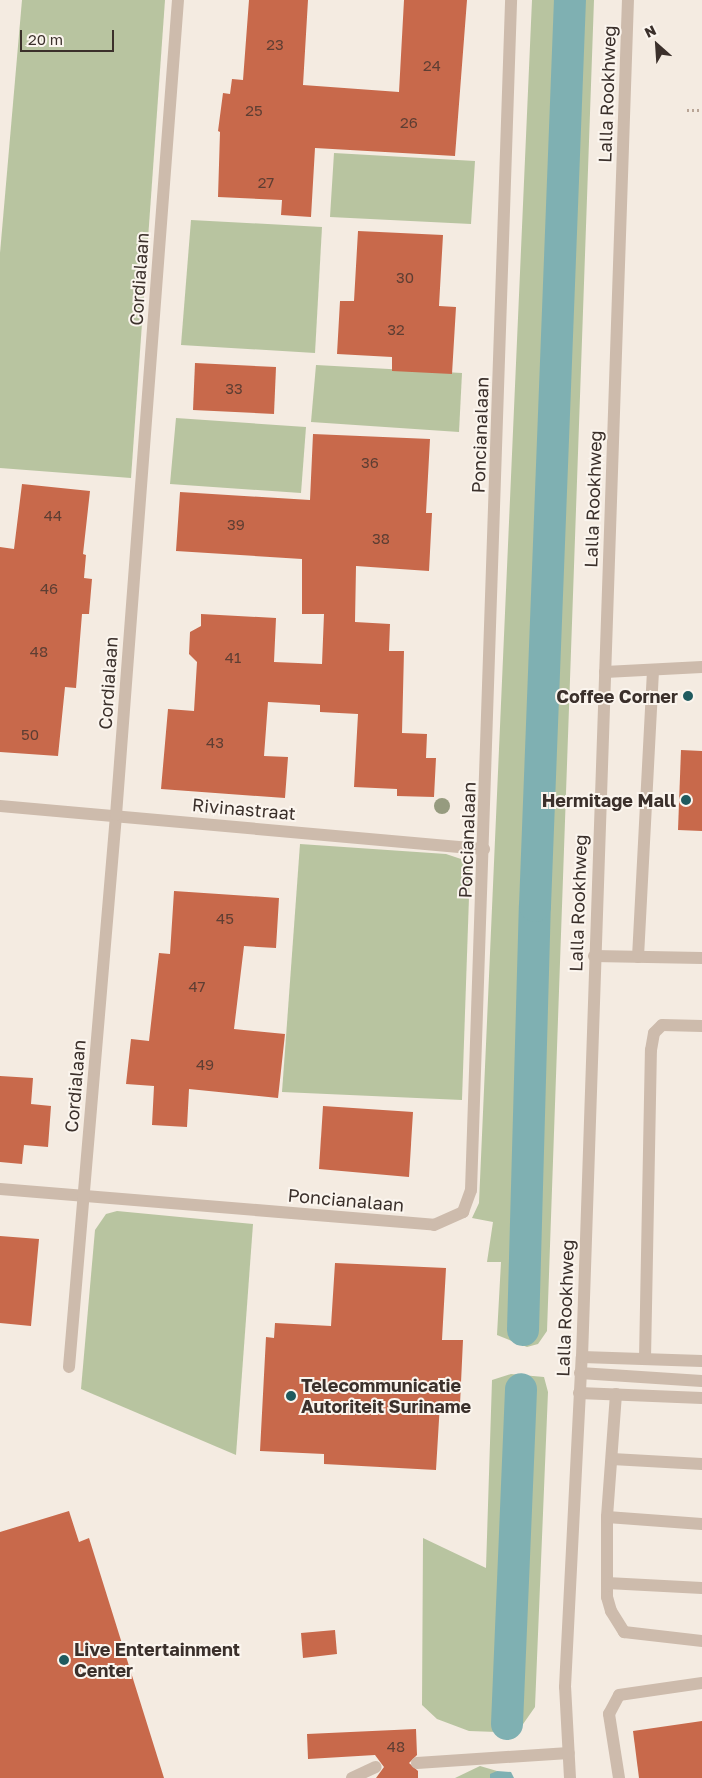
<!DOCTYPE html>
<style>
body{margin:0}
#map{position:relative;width:702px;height:1778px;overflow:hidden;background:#f4ebe1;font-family:"Golos Text",sans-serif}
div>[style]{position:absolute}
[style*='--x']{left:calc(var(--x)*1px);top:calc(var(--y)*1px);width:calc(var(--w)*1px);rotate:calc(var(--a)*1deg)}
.green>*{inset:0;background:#b8c4a0}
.water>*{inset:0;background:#7fb0b2}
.canal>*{height:32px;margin:-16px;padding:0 16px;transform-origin:16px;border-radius:16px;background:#7fb0b2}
.building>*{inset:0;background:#c8694b}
.path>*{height:3px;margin-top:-1.5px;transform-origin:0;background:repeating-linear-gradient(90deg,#b9a596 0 2.5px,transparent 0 5px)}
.service>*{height:12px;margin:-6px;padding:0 6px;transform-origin:6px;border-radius:6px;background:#cdbbac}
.minor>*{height:12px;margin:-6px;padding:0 6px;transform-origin:6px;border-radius:6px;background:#cdbbac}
.tertiary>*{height:12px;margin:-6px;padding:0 6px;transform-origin:6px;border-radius:6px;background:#cdbbac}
.trees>*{width:16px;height:16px;margin:-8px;border-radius:50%;background:#969b7f}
.dots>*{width:14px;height:14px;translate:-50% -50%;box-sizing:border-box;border:2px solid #fbf5ee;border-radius:50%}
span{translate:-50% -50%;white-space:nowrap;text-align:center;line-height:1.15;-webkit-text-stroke:4px #fbf5ee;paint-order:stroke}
.number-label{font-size:15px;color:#5e3e33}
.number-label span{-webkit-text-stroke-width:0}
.street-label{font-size:18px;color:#3b302b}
.poi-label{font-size:18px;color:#3b302b;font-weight:700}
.right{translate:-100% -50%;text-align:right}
.left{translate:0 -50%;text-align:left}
.north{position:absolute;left:632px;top:20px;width:50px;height:50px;-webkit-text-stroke:4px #fbf5ee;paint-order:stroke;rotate:334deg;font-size:14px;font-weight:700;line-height:20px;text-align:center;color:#3b302b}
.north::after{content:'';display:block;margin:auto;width:18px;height:22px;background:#3b302b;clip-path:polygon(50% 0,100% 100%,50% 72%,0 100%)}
.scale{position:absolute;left:20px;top:30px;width:94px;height:22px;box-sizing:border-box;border:2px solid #3b302b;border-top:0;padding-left:6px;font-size:15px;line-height:18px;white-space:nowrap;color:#3b302b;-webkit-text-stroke:4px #fbf5ee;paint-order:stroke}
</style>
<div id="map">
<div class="green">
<div style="clip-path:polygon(22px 0,165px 0,131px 478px,0 468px,0 253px)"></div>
<div style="clip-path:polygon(532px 0,594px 0,547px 1331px,538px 1344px,527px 1347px,497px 1335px,501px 1262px,487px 1262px,493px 1222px,472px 1218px,479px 1203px)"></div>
<div style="clip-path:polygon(334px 153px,475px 161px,471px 224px,330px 217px)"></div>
<div style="clip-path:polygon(191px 220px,322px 227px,315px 353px,181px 345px)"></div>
<div style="clip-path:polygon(316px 365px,462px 373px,459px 432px,311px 422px)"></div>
<div style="clip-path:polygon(176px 418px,306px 427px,301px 493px,170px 484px)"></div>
<div style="clip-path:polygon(300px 844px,446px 854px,461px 859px,470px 868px,462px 1100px,282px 1092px)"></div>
<div style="clip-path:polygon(117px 1211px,253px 1224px,236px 1455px,81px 1389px,95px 1230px,106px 1214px)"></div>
<div style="clip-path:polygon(511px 1374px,544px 1377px,548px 1392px,535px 1707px,521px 1727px,497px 1732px,469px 1731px,437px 1719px,422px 1705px,423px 1538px,486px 1568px,492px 1380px)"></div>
<div style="clip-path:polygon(480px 1766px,497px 1771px,490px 1778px,455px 1778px)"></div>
</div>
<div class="water">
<div style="clip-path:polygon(497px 1771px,511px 1772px,514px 1778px,490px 1778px,490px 1774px)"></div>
</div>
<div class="canal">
<div style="--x:523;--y:1330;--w:424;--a:-88.4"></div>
<div style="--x:535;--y:906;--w:907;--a:-87.79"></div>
<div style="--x:507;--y:1724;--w:335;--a:-87.6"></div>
</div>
<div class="building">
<div style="clip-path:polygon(249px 0,308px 0,303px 85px,399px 92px,404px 0,467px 0,455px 156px,315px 148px,311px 217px,281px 215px,282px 200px,218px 197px,220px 132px,218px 131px,223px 93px,230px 94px,232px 79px,243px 80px)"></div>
<div style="clip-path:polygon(358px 231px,443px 235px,439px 306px,456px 307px,452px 374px,392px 371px,392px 357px,337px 354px,340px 301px,354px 301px)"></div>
<div style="clip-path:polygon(195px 363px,276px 367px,274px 414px,193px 410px)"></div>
<div style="clip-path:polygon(313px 434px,430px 439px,426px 513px,432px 513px,429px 571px,356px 566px,355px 622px,390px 624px,389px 651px,404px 651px,402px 733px,427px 734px,426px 758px,436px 758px,434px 797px,397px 796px,397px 789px,354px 787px,358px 714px,320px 712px,320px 705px,268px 702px,264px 756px,288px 757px,285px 798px,161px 789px,168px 709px,194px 711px,197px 662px,189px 654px,190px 632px,201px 626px,201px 614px,276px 618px,274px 662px,322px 664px,324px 614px,302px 614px,302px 559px,176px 551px,180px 492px,310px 500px)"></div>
<div style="clip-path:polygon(22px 484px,90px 491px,83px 554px,86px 555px,84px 578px,92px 579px,89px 614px,82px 614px,76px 688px,65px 687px,58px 756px,0 752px,0 547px,14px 549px)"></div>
<div style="clip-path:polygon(681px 750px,702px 751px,702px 831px,678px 830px)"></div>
<div style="clip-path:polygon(174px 891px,279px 898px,276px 948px,244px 946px,234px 1029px,285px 1034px,278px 1098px,189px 1089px,187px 1127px,152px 1125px,154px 1086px,126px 1084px,131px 1039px,149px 1041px,159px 953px,170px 954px)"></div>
<div style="clip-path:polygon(0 1076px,33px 1078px,31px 1104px,51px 1106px,48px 1147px,24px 1145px,22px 1164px,0 1162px)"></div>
<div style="clip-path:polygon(323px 1106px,413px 1112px,409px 1177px,319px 1169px)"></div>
<div style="clip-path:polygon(0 1236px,39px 1239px,31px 1326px,0 1323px)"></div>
<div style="clip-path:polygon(335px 1263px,446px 1268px,442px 1340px,463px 1340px,460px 1404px,440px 1403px,436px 1470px,324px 1464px,324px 1454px,260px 1451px,266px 1337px,274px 1338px,275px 1323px,331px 1326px)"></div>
<div style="clip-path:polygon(69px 1511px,79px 1542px,89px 1538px,164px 1778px,0 1778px,0 1532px)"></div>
<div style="clip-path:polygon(335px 1630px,337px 1654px,303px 1658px,301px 1633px)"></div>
<div style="clip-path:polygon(702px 1721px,702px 1778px,639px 1778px,633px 1731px)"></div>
<div style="clip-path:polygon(416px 1729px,417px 1755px,409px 1763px,418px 1771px,418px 1778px,376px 1778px,384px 1767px,375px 1755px,308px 1759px,307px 1734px)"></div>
</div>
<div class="path">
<div style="--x:687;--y:110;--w:15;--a:0"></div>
</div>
<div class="service">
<div style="--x:605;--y:672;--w:97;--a:-3"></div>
<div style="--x:594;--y:956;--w:108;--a:1.1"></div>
<div style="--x:638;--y:957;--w:286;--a:-87"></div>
<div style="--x:582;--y:1357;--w:120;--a:1.9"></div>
<div style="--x:645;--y:1359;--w:309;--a:-88.9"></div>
<div style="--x:651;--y:1050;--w:17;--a:-80"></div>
<div style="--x:654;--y:1033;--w:11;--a:-45"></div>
<div style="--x:662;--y:1025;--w:40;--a:1.4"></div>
<div style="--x:580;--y:1373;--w:122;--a:3.8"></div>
<div style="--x:579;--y:1393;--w:123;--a:2.3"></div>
<div style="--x:616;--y:1394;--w:123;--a:94.2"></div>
<div style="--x:607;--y:1517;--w:80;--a:90"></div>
<div style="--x:607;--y:1597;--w:15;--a:74"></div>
<div style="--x:611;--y:1611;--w:25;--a:58"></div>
<div style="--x:624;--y:1632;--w:79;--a:6.6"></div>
<div style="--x:612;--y:1459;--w:90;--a:3.2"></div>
<div style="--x:607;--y:1517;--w:95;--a:4.2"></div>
<div style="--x:607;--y:1583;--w:95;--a:3"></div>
<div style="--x:417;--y:1763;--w:152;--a:-3.8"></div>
<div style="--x:352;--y:1778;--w:26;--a:-25"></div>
<div style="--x:619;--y:1778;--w:65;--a:-98.9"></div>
<div style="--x:609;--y:1714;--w:21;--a:-62"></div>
<div style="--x:619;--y:1695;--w:84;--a:-8.2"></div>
</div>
<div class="minor">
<div style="--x:0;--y:806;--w:486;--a:5.1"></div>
<div style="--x:0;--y:1189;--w:435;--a:4.7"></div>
<div style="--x:434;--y:1225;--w:32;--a:-24"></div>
<div style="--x:463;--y:1212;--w:23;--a:-70"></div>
<div style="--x:471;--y:1190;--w:1191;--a:-88.07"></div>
<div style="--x:69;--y:1367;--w:554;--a:-85.13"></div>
<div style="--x:116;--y:815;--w:817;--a:-85.65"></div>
</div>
<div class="tertiary">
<div style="--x:570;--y:1778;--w:91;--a:-93.1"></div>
<div style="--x:565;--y:1687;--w:330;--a:-87.1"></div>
<div style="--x:582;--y:1357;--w:1358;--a:-88.06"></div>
</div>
<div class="trees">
<div style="left:442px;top:806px"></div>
</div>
<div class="dots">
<div style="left:688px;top:696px;background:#1f5a5e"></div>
<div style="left:686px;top:800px;background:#1f5a5e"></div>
<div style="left:291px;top:1396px;background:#1f5a5e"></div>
<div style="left:64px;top:1660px;background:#1f5a5e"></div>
</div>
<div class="number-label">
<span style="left:275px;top:45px">23</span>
<span style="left:432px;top:66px">24</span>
<span style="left:254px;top:111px">25</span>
<span style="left:409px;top:123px">26</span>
<span style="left:266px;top:183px">27</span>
<span style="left:405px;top:278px">30</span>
<span style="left:396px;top:330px">32</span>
<span style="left:234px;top:389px">33</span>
<span style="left:370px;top:463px">36</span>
<span style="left:53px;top:516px">44</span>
<span style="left:236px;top:525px">39</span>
<span style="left:381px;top:539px">38</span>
<span style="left:49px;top:589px">46</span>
<span style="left:39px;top:652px">48</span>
<span style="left:233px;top:658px">41</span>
<span style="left:30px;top:735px">50</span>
<span style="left:215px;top:743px">43</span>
<span style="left:225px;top:919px">45</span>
<span style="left:197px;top:987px">47</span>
<span style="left:205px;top:1065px">49</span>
<span style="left:396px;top:1747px">48</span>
</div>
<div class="street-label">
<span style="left:607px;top:94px;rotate:-88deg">Lalla Rookhweg</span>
<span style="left:139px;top:279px;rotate:-86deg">Cordialaan</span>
<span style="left:480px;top:435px;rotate:-88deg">Poncianalaan</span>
<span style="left:593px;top:499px;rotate:-88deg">Lalla Rookhweg</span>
<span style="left:108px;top:683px;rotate:-86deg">Cordialaan</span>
<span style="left:244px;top:809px;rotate:5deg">Rivinastraat</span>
<span style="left:467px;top:840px;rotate:-88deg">Poncianalaan</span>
<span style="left:578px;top:903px;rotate:-88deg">Lalla Rookhweg</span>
<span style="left:75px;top:1086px;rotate:-85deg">Cordialaan</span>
<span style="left:346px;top:1200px;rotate:5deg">Poncianalaan</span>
<span style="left:565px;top:1308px;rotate:-88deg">Lalla Rookhweg</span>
</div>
<div class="poi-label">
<span class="right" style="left:678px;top:696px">Coffee Corner</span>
<span class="right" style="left:676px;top:800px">Hermitage Mall</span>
<span class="left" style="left:301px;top:1396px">Telecommunicatie<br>Autoriteit Suriname</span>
<span class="left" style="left:74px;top:1660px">Live Entertainment<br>Center</span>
</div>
<div class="north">N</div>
<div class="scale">20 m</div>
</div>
